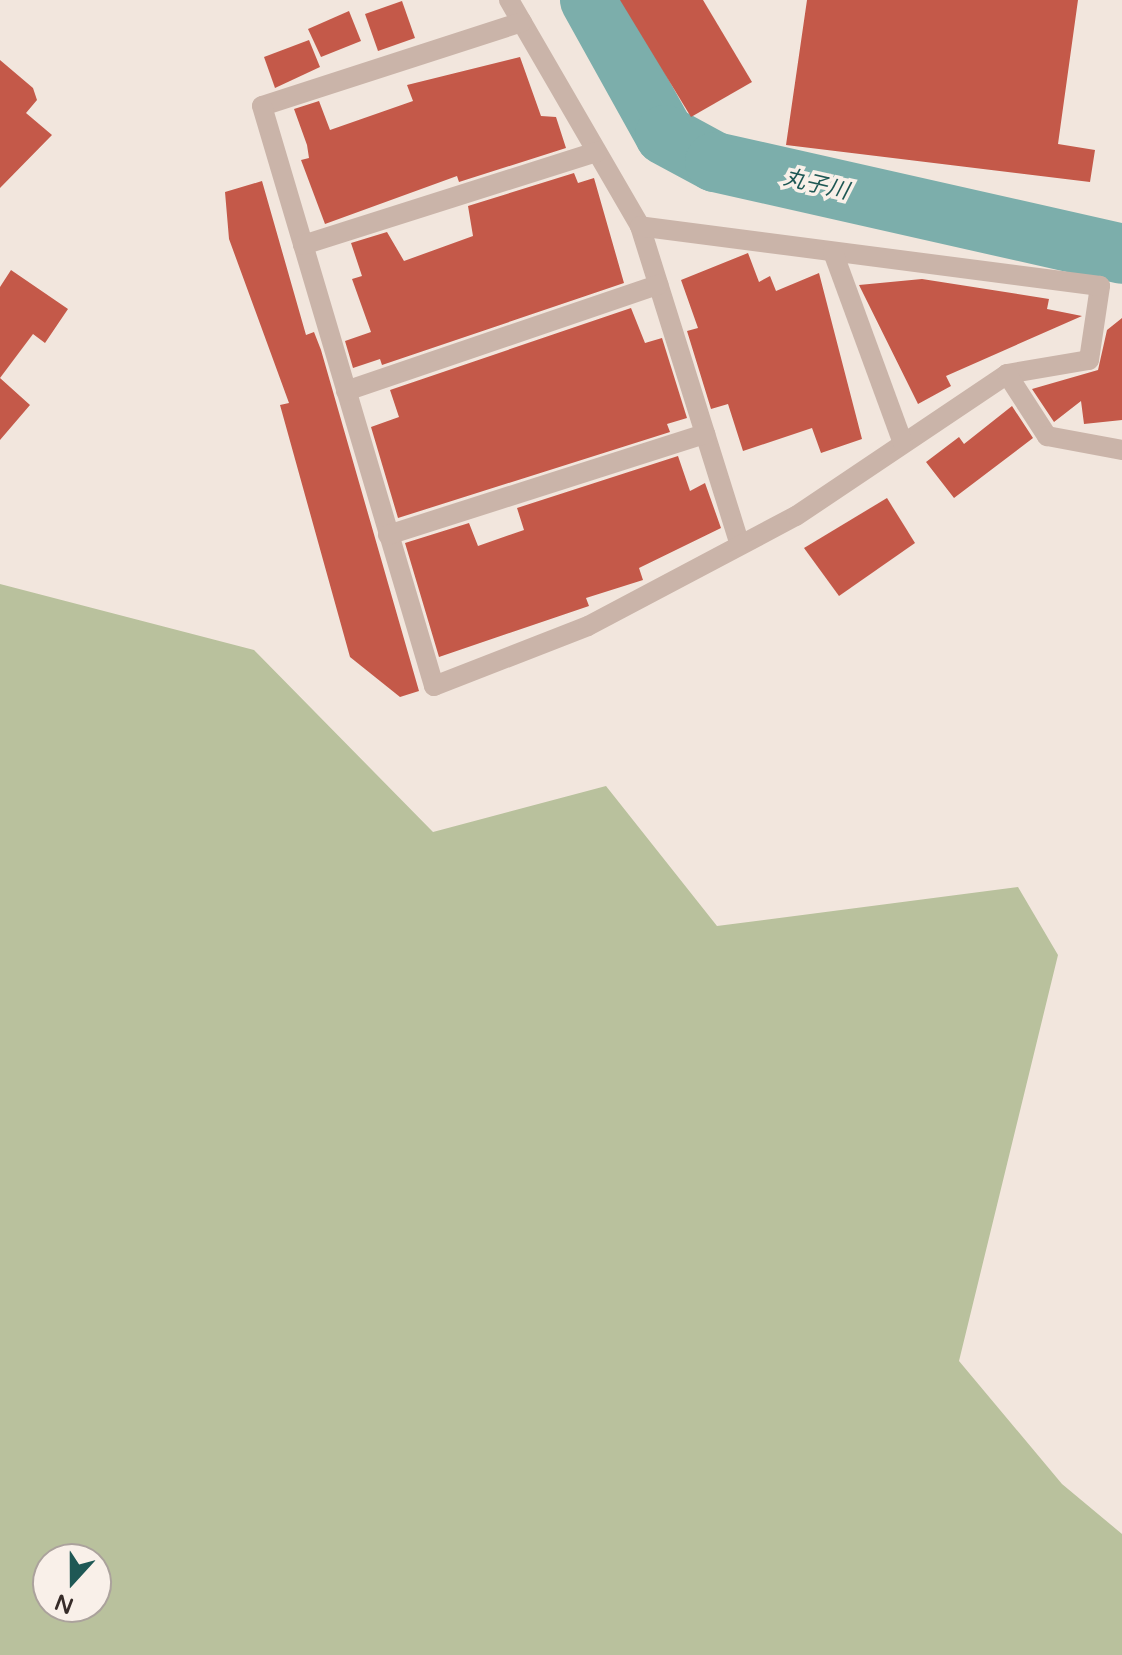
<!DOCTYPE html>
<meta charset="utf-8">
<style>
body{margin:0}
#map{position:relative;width:1122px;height:1655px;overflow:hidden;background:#f2e6dd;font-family:"Varela Round","Noto Sans JP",sans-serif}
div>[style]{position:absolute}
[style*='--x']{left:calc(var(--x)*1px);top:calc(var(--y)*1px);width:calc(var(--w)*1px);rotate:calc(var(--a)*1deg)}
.green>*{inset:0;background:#b9c19d}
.river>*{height:60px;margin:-30px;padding:0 30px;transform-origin:30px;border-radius:30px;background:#7caeab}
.building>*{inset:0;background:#c45949}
.minor>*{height:20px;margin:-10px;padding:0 10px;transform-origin:10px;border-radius:10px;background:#cab4a9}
span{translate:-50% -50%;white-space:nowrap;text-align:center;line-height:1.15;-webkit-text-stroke:7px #f9f0e9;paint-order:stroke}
.water-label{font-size:22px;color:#1f5855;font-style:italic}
.north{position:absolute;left:32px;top:1543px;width:80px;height:80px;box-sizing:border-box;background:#f9f0e9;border:2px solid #aba29c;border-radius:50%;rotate:201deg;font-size:22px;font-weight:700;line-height:32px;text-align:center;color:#372c29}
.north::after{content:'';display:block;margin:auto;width:28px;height:36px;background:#1f5855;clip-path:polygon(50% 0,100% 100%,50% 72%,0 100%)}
</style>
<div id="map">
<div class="green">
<div style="clip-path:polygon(evenodd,0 584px,254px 650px,433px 832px,606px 786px,717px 926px,1018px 887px,1058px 955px,959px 1361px,1062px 1484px,1122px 1534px,1122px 1655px,0 1655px,0 584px,48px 1559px,96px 1559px,96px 1607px,48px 1607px,48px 1559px)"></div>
</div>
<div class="river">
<div style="--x:590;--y:0;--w:154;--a:60.9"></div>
<div style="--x:665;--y:135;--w:57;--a:28.4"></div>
<div style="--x:715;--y:162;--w:417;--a:12.7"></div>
</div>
<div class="building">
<div style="clip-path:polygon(620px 0,703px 0,752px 82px,691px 117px)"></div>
<div style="clip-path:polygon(807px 0,1078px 0,1058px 144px,1095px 150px,1090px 182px,786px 145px)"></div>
<div style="clip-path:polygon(402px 1px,415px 38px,378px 51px,365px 14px)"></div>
<div style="clip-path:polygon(349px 11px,361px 41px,321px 57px,308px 29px)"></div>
<div style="clip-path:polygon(309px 40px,320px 67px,275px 88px,264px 57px)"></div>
<div style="clip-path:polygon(520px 57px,541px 116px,556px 117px,566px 148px,459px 182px,457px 176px,325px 224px,301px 160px,309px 158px,307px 145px,294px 109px,319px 101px,330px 130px,413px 101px,407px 85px)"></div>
<div style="clip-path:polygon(0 60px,33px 88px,37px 100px,26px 113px,52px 135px,0 188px)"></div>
<div style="clip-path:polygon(574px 173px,578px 183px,594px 178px,624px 283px,382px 365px,380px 359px,353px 368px,345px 341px,371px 332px,352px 279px,362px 276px,351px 243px,387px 232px,404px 261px,473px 236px,468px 206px)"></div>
<div style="clip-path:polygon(262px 181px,306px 335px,314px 332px,321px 350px,419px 691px,400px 697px,350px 657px,280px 405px,289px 403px,229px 239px,225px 192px)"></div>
<div style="clip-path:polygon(748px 253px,759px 282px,770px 276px,776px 291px,819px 273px,862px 439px,821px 453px,812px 428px,743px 451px,728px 404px,711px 409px,687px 331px,698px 328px,681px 280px)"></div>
<div style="clip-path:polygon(11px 270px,68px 309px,45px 343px,33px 334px,0 378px,30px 405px,0 440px,0 287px)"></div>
<div style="clip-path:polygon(922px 279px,1049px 299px,1047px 309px,1082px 316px,946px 376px,951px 386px,918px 404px,859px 285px)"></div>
<div style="clip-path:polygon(631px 308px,645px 343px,662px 338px,687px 418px,667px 424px,670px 432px,398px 518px,371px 427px,399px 417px,390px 390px)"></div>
<div style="clip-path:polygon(1122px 318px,1122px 420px,1084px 424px,1081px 401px,1054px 422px,1032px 389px,1098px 370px,1107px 330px)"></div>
<div style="clip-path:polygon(1012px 406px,1033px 438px,954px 498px,926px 462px,959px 437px,964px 444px)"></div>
<div style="clip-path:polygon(678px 456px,690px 491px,705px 483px,721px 528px,639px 568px,643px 580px,586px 598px,589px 606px,439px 657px,405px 543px,469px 523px,478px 546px,524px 530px,517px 508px)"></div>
<div style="clip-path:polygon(887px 498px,915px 543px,839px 596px,804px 548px)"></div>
</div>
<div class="minor">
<div style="--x:509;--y:0;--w:261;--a:59.9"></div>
<div style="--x:640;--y:226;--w:330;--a:72.6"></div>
<div style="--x:522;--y:22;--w:273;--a:162.1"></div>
<div style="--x:262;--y:106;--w:605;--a:73.48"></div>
<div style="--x:434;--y:686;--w:165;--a:-21.3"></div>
<div style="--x:588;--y:626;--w:235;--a:-27.9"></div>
<div style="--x:796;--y:516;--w:254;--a:-33.9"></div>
<div style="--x:1007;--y:374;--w:83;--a:-9.7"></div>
<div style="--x:1089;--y:360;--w:75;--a:-81.5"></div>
<div style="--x:1100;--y:286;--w:464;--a:-172.6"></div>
<div style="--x:303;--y:245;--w:308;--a:-17.6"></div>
<div style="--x:833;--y:252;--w:203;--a:69.9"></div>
<div style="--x:1007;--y:374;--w:74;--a:57.2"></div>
<div style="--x:1047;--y:436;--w:76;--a:10.6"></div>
<div style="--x:346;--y:391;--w:330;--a:-18.8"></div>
<div style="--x:388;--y:535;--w:333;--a:-17.7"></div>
</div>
<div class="water-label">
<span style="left:816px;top:185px;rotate:13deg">丸子川</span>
</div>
<div class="north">N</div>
</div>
